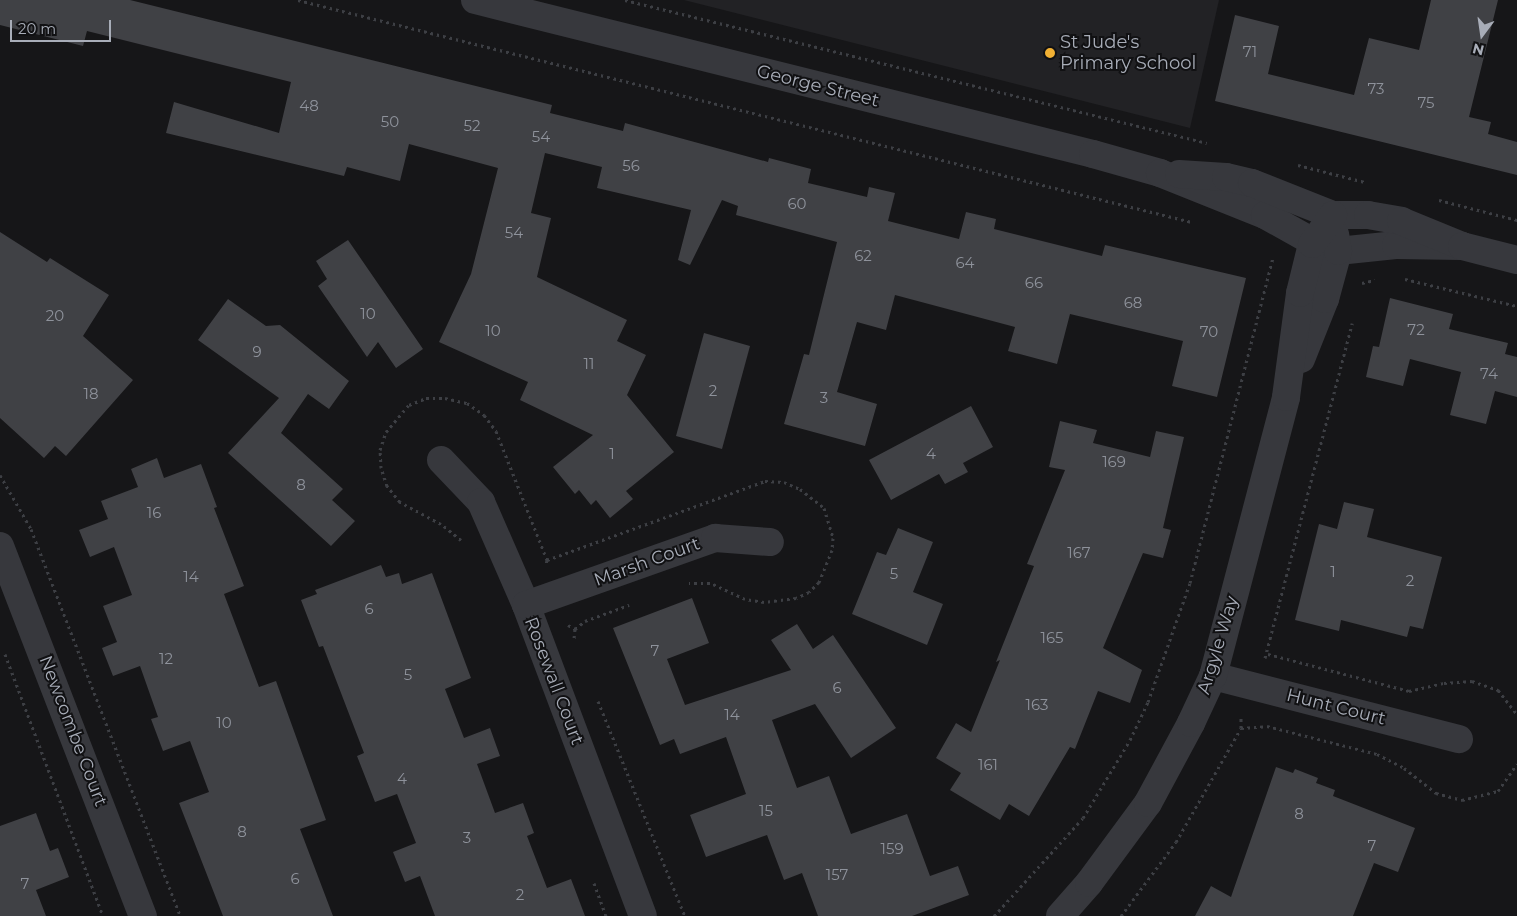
<!DOCTYPE html>
<style>
body{margin:0}
#map{position:relative;width:1517px;height:916px;overflow:hidden;background:#161618;font-family:Montserrat,sans-serif}
div>[style]{position:absolute}
[style*='--x']{left:calc(var(--x)*1px);top:calc(var(--y)*1px);width:calc(var(--w)*1px);rotate:calc(var(--a)*1deg)}
.built>*{inset:0;background:#222225}
.building>*{inset:0;background:#404145}
.path>*{height:3px;margin-top:-1.5px;transform-origin:0;background:repeating-linear-gradient(90deg,#3d3f44 0 2.5px,transparent 0 6.5px)}
.minor>*{height:28px;margin:-14px;padding:0 14px;transform-origin:14px;border-radius:14px;background:#37383d}
.dots>*{width:14px;height:14px;translate:-50% -50%;box-sizing:border-box;border:2px solid #111113;border-radius:50%}
span{translate:-50% -50%;white-space:nowrap;text-align:center;line-height:1.15;-webkit-text-stroke:4px #111113;paint-order:stroke}
.number-label{font-size:15px;color:#8e929b}
.number-label span{-webkit-text-stroke-width:0}
.poi-label{font-size:18px;color:#a8adb8}
.left{translate:0 -50%;text-align:left}
.street-label{font-size:18px;color:#a8adb8}
.north{position:absolute;left:1457px;top:10px;width:50px;height:50px;-webkit-text-stroke:4px #111113;paint-order:stroke;rotate:194deg;font-size:14px;font-weight:700;line-height:20px;text-align:center;color:#a8adb8}
.north::after{content:'';display:block;margin:auto;width:18px;height:22px;background:#a8adb8;clip-path:polygon(50% 0,100% 100%,50% 72%,0 100%)}
.scale{position:absolute;left:10px;top:20px;width:101px;height:22px;box-sizing:border-box;border:2px solid #a8adb8;border-top:0;padding-left:6px;font-size:15px;line-height:18px;white-space:nowrap;color:#a8adb8;-webkit-text-stroke:4px #111113;paint-order:stroke}
</style>
<div id="map">
<div class="built">
<div style="clip-path:polygon(684px 0,1219px 0,1190px 128px)"></div>
</div>
<div class="building">
<div style="clip-path:polygon(0 0,130px 0,552px 105px,550px 113px,623px 131px,625px 123px,768px 162px,769px 158px,811px 169px,808px 183px,867px 197px,869px 187px,895px 193px,888px 221px,959px 239px,966px 212px,996px 219px,994px 229px,1102px 256px,1105px 245px,1246px 278px,1217px 397px,1172px 386px,1183px 341px,1070px 314px,1057px 364px,1008px 351px,1015px 327px,895px 295px,886px 330px,857px 322px,837px 392px,877px 404px,865px 446px,784px 424px,804px 354px,809px 355px,837px 242px,736px 215px,738px 206px,722px 200px,690px 265px,678px 260px,691px 210px,597px 188px,602px 167px,545px 153px,531px 213px,551px 218px,537px 277px,627px 320px,617px 341px,646px 355px,627px 395px,674px 452px,626px 491px,633px 499px,610px 518px,596px 500px,591px 505px,579px 490px,575px 494px,553px 467px,593px 435px,520px 400px,528px 382px,439px 342px,471px 274px,498px 168px,409px 144px,400px 181px,347px 167px,344px 176px,166px 133px,174px 102px,279px 133px,291px 82px,87px 31px,83px 46px,0 25px)"></div>
<div style="clip-path:polygon(1431px 0,1498px 0,1469px 117px,1491px 122px,1488px 134px,1517px 142px,1517px 175px,1215px 101px,1235px 15px,1279px 26px,1268px 74px,1354px 95px,1369px 38px,1419px 50px)"></div>
<div style="clip-path:polygon(0 232px,47px 262px,50px 258px,109px 295px,83px 336px,133px 380px,66px 456px,55px 446px,44px 458px,0 418px)"></div>
<div style="clip-path:polygon(348px 240px,423px 349px,396px 368px,378px 342px,367px 357px,318px 286px,327px 279px,316px 261px)"></div>
<div style="clip-path:polygon(1390px 298px,1453px 314px,1449px 329px,1508px 343px,1505px 354px,1517px 357px,1517px 397px,1495px 391px,1486px 424px,1450px 415px,1461px 372px,1410px 359px,1403px 386px,1366px 377px,1373px 346px,1379px 347px)"></div>
<div style="clip-path:polygon(228px 299px,266px 326px,280px 325px,349px 381px,329px 409px,308px 394px,281px 433px,343px 489px,332px 500px,355px 521px,331px 546px,228px 453px,279px 398px,198px 340px)"></div>
<div style="clip-path:polygon(704px 333px,750px 346px,722px 449px,676px 436px)"></div>
<div style="clip-path:polygon(971px 406px,993px 447px,963px 463px,968px 472px,945px 484px,939px 474px,891px 500px,869px 460px)"></div>
<div style="clip-path:polygon(1060px 421px,1097px 430px,1093px 443px,1150px 457px,1156px 431px,1184px 437px,1163px 528px,1171px 530px,1163px 558px,1143px 553px,1103px 648px,1142px 670px,1130px 703px,1098px 691px,1075px 749px,1070px 747px,1029px 816px,1009px 804px,1000px 820px,950px 790px,961px 773px,936px 758px,956px 723px,971px 732px,1000px 660px,996px 662px,1034px 566px,1027px 564px,1065px 470px,1049px 467px)"></div>
<div style="clip-path:polygon(157px 458px,164px 478px,201px 464px,217px 507px,214px 508px,244px 586px,224px 594px,259px 687px,276px 681px,326px 820px,300px 829px,333px 916px,223px 916px,179px 803px,209px 792px,190px 741px,163px 751px,151px 719px,158px 717px,140px 666px,113px 676px,102px 648px,117px 642px,103px 606px,132px 595px,114px 547px,90px 557px,79px 530px,108px 519px,101px 501px,138px 487px,131px 469px)"></div>
<div style="clip-path:polygon(1344px 502px,1374px 509px,1367px 537px,1442px 557px,1423px 629px,1410px 626px,1407px 637px,1341px 620px,1339px 631px,1295px 620px,1319px 524px,1337px 529px)"></div>
<div style="clip-path:polygon(898px 528px,933px 542px,913px 592px,943px 604px,927px 645px,852px 614px,877px 552px,886px 555px)"></div>
<div style="clip-path:polygon(381px 565px,386px 577px,399px 573px,402px 584px,432px 573px,471px 678px,445px 689px,464px 738px,490px 728px,500px 756px,477px 764px,495px 813px,523px 803px,534px 833px,527px 836px,547px 888px,571px 879px,585px 916px,435px 916px,420px 876px,405px 882px,393px 852px,416px 843px,397px 794px,375px 802px,357px 756px,364px 753px,323px 646px,319px 647px,301px 600px,317px 594px,315px 590px)"></div>
<div style="clip-path:polygon(692px 598px,709px 643px,667px 659px,685px 705px,791px 670px,771px 640px,797px 624px,813px 649px,833px 635px,896px 728px,851px 758px,815px 704px,772px 720px,797px 788px,829px 776px,851px 834px,907px 814px,930px 876px,958px 866px,969px 895px,912px 916px,818px 916px,802px 873px,784px 880px,767px 835px,706px 857px,690px 815px,746px 794px,726px 737px,680px 754px,674px 739px,660px 745px,613px 628px)"></div>
<div style="clip-path:polygon(1276px 767px,1293px 773px,1295px 769px,1318px 778px,1316px 783px,1335px 790px,1333px 796px,1415px 828px,1398px 872px,1374px 863px,1353px 916px,1195px 916px,1211px 886px,1231px 897px)"></div>
<div style="clip-path:polygon(36px 813px,50px 851px,58px 848px,69px 877px,36px 890px,46px 916px,0 916px,0 826px)"></div>
</div>
<div class="path">
<div style="--x:298;--y:0;--w:921;--a:13.95"></div>
<div style="--x:625;--y:0;--w:599;--a:13.8"></div>
<div style="--x:1298;--y:165;--w:69;--a:14.2"></div>
<div style="--x:1439;--y:200;--w:81;--a:14.4"></div>
<div style="--x:1405;--y:279;--w:115;--a:13.6"></div>
<div style="--x:1362;--y:283;--w:13;--a:-13"></div>
<div style="--x:0;--y:475;--w:62;--a:60.1"></div>
<div style="--x:31;--y:529;--w:415;--a:68.9"></div>
<div style="--x:461;--y:540;--w:26;--a:-141"></div>
<div style="--x:441;--y:524;--w:47;--a:-151.8"></div>
<div style="--x:400;--y:502;--w:21;--a:-129"></div>
<div style="--x:387;--y:486;--w:19;--a:-108"></div>
<div style="--x:381;--y:468;--w:18;--a:-93"></div>
<div style="--x:380;--y:450;--w:19;--a:-72"></div>
<div style="--x:386;--y:432;--w:35;--a:-50"></div>
<div style="--x:409;--y:405;--w:18;--a:-22"></div>
<div style="--x:426;--y:398;--w:19;--a:0"></div>
<div style="--x:445;--y:398;--w:23;--a:13"></div>
<div style="--x:467;--y:403;--w:21;--a:35"></div>
<div style="--x:484;--y:415;--w:20;--a:53"></div>
<div style="--x:496;--y:431;--w:139;--a:68.4"></div>
<div style="--x:547;--y:560;--w:4;--a:104"></div>
<div style="--x:547;--y:560;--w:232;--a:-19.9"></div>
<div style="--x:765;--y:481;--w:19;--a:3"></div>
<div style="--x:784;--y:482;--w:17;--a:24"></div>
<div style="--x:800;--y:489;--w:31;--a:38"></div>
<div style="--x:824;--y:508;--w:31;--a:73"></div>
<div style="--x:833;--y:538;--w:12;--a:95"></div>
<div style="--x:832;--y:550;--w:35;--a:112"></div>
<div style="--x:819;--y:582;--w:14;--a:135"></div>
<div style="--x:809;--y:592;--w:14;--a:155"></div>
<div style="--x:796;--y:598;--w:32;--a:173"></div>
<div style="--x:764;--y:602;--w:19;--a:-171"></div>
<div style="--x:745;--y:599;--w:38;--a:-155"></div>
<div style="--x:710;--y:583;--w:21;--a:180"></div>
<div style="--x:568;--y:625;--w:8;--a:30"></div>
<div style="--x:575;--y:629;--w:10;--a:96"></div>
<div style="--x:575;--y:629;--w:13;--a:-39"></div>
<div style="--x:585;--y:621;--w:47;--a:-20"></div>
<div style="--x:5;--y:654;--w:280;--a:69.5"></div>
<div style="--x:1268;--y:654;--w:146;--a:14.7"></div>
<div style="--x:1409;--y:691;--w:36;--a:-13"></div>
<div style="--x:1444;--y:683;--w:28;--a:-4"></div>
<div style="--x:1472;--y:681;--w:28;--a:19"></div>
<div style="--x:1498;--y:690;--w:31;--a:52"></div>
<div style="--x:1265;--y:658;--w:346;--a:-75.4"></div>
<div style="--x:598;--y:701;--w:232;--a:68"></div>
<div style="--x:1241;--y:728;--w:26;--a:-4"></div>
<div style="--x:1267;--y:726;--w:114;--a:14.3"></div>
<div style="--x:1377;--y:754;--w:30;--a:27"></div>
<div style="--x:1404;--y:768;--w:41;--a:38"></div>
<div style="--x:1436;--y:793;--w:27;--a:15"></div>
<div style="--x:1462;--y:800;--w:37;--a:-14"></div>
<div style="--x:1498;--y:791;--w:33;--a:-55"></div>
<div style="--x:594;--y:883;--w:35;--a:70"></div>
<div style="--x:994;--y:916;--w:132;--a:-47.8"></div>
<div style="--x:1083;--y:818;--w:91;--a:-58.9"></div>
<div style="--x:1130;--y:740;--w:42;--a:-64.7"></div>
<div style="--x:1148;--y:702;--w:126;--a:-70.6"></div>
<div style="--x:1190;--y:583;--w:336;--a:-75.7"></div>
<div style="--x:1121;--y:916;--w:92;--a:-53.4"></div>
<div style="--x:1176;--y:842;--w:131;--a:-60.3"></div>
<div style="--x:1241;--y:728;--w:13;--a:-90"></div>
</div>
<div class="minor">
<div style="--x:475;--y:0;--w:637;--a:13.99"></div>
<div style="--x:1093;--y:154;--w:70;--a:15.8"></div>
<div style="--x:1160;--y:173;--w:113;--a:21.8"></div>
<div style="--x:1265;--y:215;--w:68;--a:29.2"></div>
<div style="--x:1324;--y:248;--w:14;--a:12"></div>
<div style="--x:1338;--y:251;--w:58;--a:-5.9"></div>
<div style="--x:1396;--y:245;--w:66;--a:0.9"></div>
<div style="--x:1179;--y:174;--w:47;--a:3.7"></div>
<div style="--x:1226;--y:177;--w:27;--a:13"></div>
<div style="--x:1252;--y:183;--w:87;--a:21.6"></div>
<div style="--x:1333;--y:215;--w:35;--a:0"></div>
<div style="--x:1368;--y:215;--w:34;--a:10"></div>
<div style="--x:1401;--y:221;--w:66;--a:22.3"></div>
<div style="--x:1462;--y:246;--w:57;--a:14.3"></div>
<div style="--x:1301;--y:359;--w:65;--a:-68.2"></div>
<div style="--x:1325;--y:299;--w:50;--a:-74.8"></div>
<div style="--x:1338;--y:251;--w:17;--a:-100"></div>
<div style="--x:441;--y:460;--w:58;--a:46.4"></div>
<div style="--x:481;--y:502;--w:112;--a:66.4"></div>
<div style="--x:526;--y:605;--w:332;--a:69.4"></div>
<div style="--x:0;--y:546;--w:397;--a:68.9"></div>
<div style="--x:526;--y:605;--w:201;--a:-19.5"></div>
<div style="--x:715;--y:538;--w:55;--a:4.2"></div>
<div style="--x:1213;--y:676;--w:254;--a:14.4"></div>
<div style="--x:1060;--y:916;--w:44;--a:-48.7"></div>
<div style="--x:1089;--y:883;--w:99;--a:-53.6"></div>
<div style="--x:1148;--y:803;--w:91;--a:-61.7"></div>
<div style="--x:1191;--y:723;--w:52;--a:-64.9"></div>
<div style="--x:1213;--y:676;--w:288;--a:-75.3"></div>
<div style="--x:1286;--y:397;--w:105;--a:-82.3"></div>
<div style="--x:1300;--y:293;--w:50;--a:-76.2"></div>
<div style="--x:1312;--y:244;--w:36;--a:-54"></div>
</div>
<div class="dots">
<div style="left:1050px;top:53px;background:#f2b134"></div>
</div>
<div class="number-label">
<span style="left:1250px;top:52px">71</span>
<span style="left:1376px;top:89px">73</span>
<span style="left:1426px;top:103px">75</span>
<span style="left:309px;top:106px">48</span>
<span style="left:390px;top:122px">50</span>
<span style="left:472px;top:126px">52</span>
<span style="left:541px;top:137px">54</span>
<span style="left:631px;top:166px">56</span>
<span style="left:797px;top:204px">60</span>
<span style="left:514px;top:233px">54</span>
<span style="left:863px;top:256px">62</span>
<span style="left:965px;top:263px">64</span>
<span style="left:1034px;top:283px">66</span>
<span style="left:1133px;top:303px">68</span>
<span style="left:368px;top:314px">10</span>
<span style="left:55px;top:316px">20</span>
<span style="left:1416px;top:330px">72</span>
<span style="left:493px;top:331px">10</span>
<span style="left:1209px;top:332px">70</span>
<span style="left:257px;top:352px">9</span>
<span style="left:589px;top:364px">11</span>
<span style="left:1489px;top:374px">74</span>
<span style="left:713px;top:391px">2</span>
<span style="left:91px;top:394px">18</span>
<span style="left:824px;top:398px">3</span>
<span style="left:612px;top:454px">1</span>
<span style="left:931px;top:454px">4</span>
<span style="left:1114px;top:462px">169</span>
<span style="left:301px;top:485px">8</span>
<span style="left:154px;top:513px">16</span>
<span style="left:1079px;top:553px">167</span>
<span style="left:1333px;top:572px">1</span>
<span style="left:894px;top:574px">5</span>
<span style="left:191px;top:577px">14</span>
<span style="left:1410px;top:581px">2</span>
<span style="left:369px;top:609px">6</span>
<span style="left:1052px;top:638px">165</span>
<span style="left:655px;top:651px">7</span>
<span style="left:166px;top:659px">12</span>
<span style="left:408px;top:675px">5</span>
<span style="left:837px;top:688px">6</span>
<span style="left:1037px;top:705px">163</span>
<span style="left:732px;top:715px">14</span>
<span style="left:224px;top:723px">10</span>
<span style="left:988px;top:765px">161</span>
<span style="left:402px;top:779px">4</span>
<span style="left:766px;top:811px">15</span>
<span style="left:1299px;top:814px">8</span>
<span style="left:242px;top:832px">8</span>
<span style="left:467px;top:838px">3</span>
<span style="left:1372px;top:846px">7</span>
<span style="left:892px;top:849px">159</span>
<span style="left:837px;top:875px">157</span>
<span style="left:295px;top:879px">6</span>
<span style="left:25px;top:884px">7</span>
<span style="left:520px;top:895px">2</span>
</div>
<div class="poi-label">
<span class="left" style="left:1060px;top:53px">St Jude's<br>Primary School</span>
</div>
<div class="street-label">
<span style="left:818px;top:86px;rotate:14deg">George Street</span>
<span style="left:647px;top:562px;rotate:-20deg">Marsh Court</span>
<span style="left:1218px;top:645px;rotate:-73deg">Argyle Way</span>
<span style="left:554px;top:681px;rotate:69deg">Rosewall Court</span>
<span style="left:1336px;top:707px;rotate:14deg">Hunt Court</span>
<span style="left:73px;top:731px;rotate:69deg">Newcombe Court</span>
</div>
<div class="north">N</div>
<div class="scale">20 m</div>
</div>
